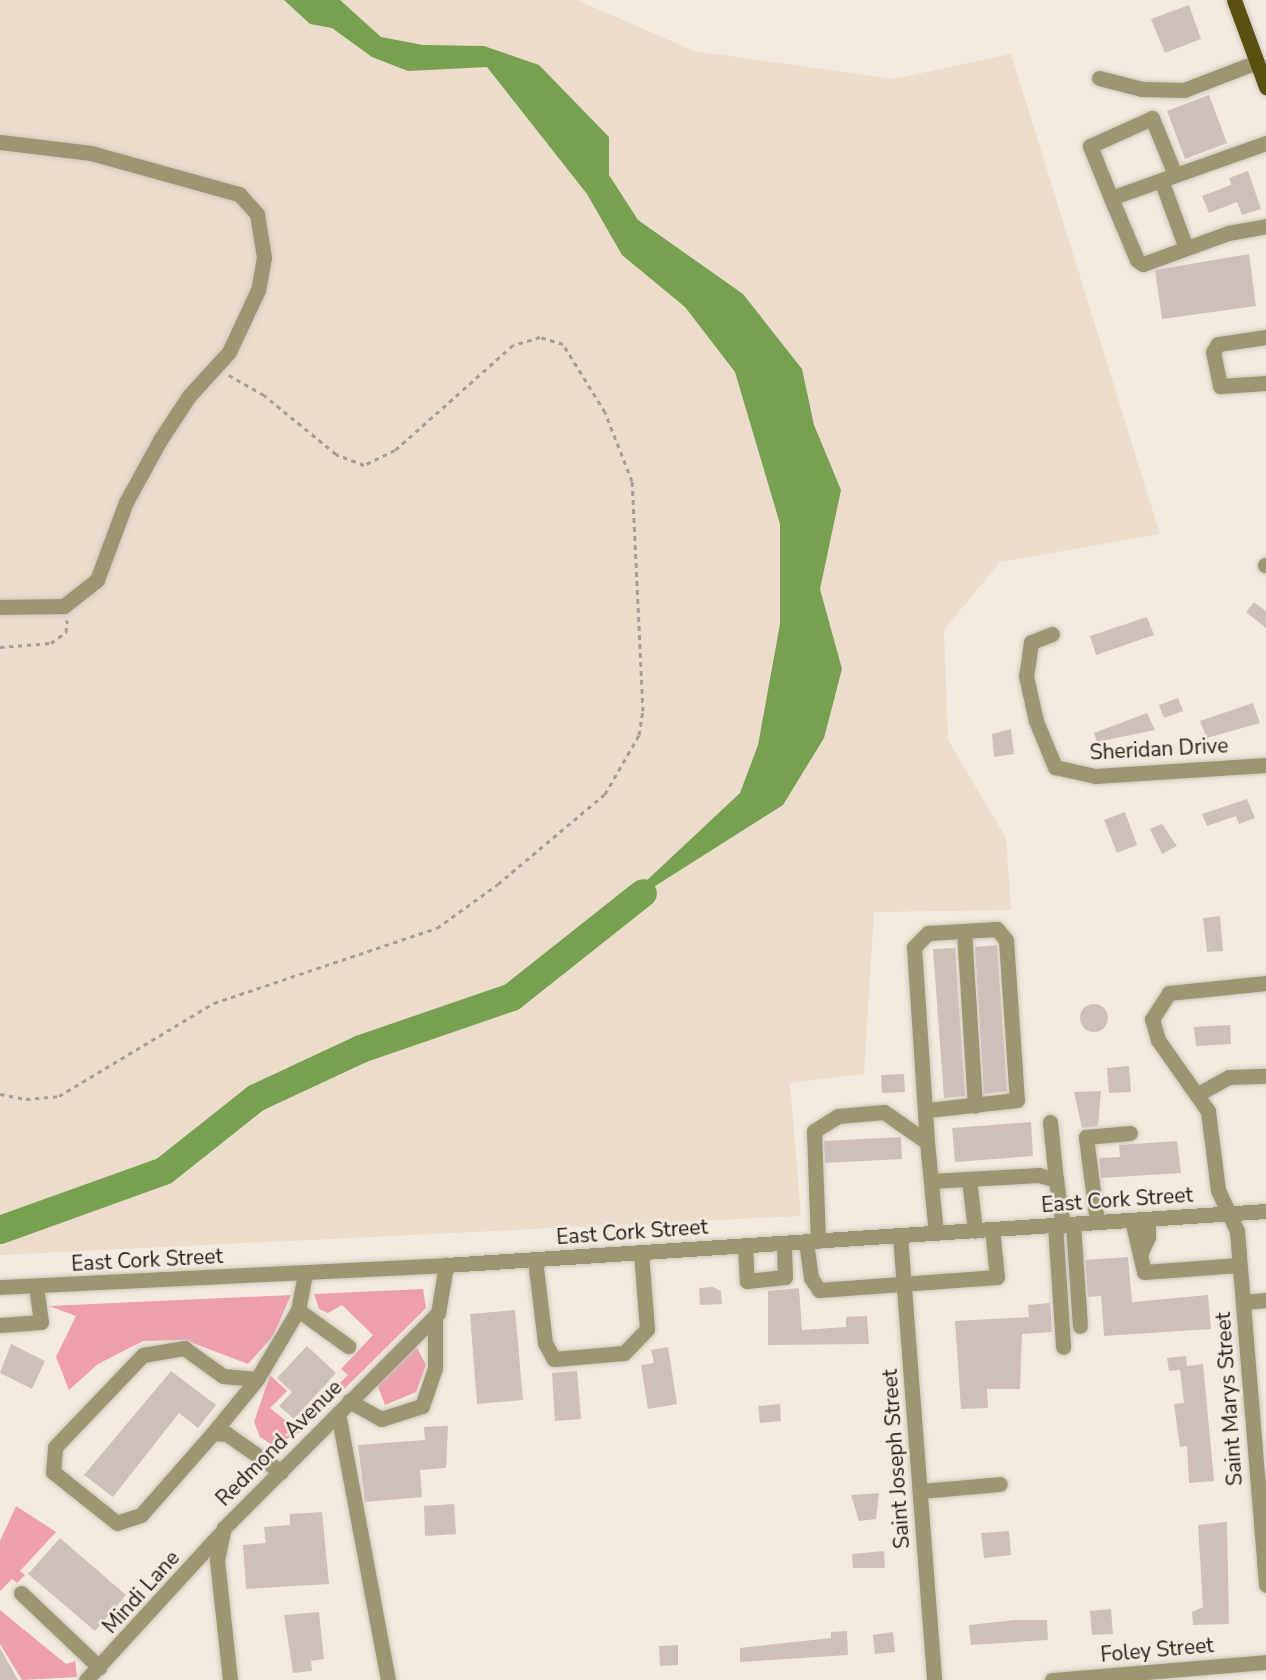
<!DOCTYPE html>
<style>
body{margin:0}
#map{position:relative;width:1266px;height:1680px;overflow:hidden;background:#f3eadf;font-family:"Nunito Sans",sans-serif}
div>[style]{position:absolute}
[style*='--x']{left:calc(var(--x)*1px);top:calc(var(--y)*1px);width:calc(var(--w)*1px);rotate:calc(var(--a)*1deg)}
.built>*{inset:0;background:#ebdccc}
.green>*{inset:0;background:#ee9eac}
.water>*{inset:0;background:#77a150}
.river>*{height:28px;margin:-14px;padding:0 14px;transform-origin:14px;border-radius:14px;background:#77a150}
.building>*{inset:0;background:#cebfbb}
.round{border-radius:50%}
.path>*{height:3px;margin-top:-1.5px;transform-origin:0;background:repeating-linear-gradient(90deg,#a59e96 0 4.5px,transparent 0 9px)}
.roads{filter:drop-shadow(0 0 2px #cec6bc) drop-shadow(0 0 2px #cec6bc)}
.minor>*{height:15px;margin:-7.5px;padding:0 7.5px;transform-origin:7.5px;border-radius:7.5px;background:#9d9771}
.major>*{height:15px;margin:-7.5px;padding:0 7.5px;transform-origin:7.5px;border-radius:7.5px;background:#5a5111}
span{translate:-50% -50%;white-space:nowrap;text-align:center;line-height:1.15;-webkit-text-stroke:5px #f3eadf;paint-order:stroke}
.street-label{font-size:21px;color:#24201c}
</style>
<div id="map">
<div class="built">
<div style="clip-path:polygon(0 0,577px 0,694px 51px,893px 79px,1011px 54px,1160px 534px,1000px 562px,944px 630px,948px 740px,1006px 838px,1011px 910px,874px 912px,864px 1074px,790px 1083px,801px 1216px,0 1255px)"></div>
</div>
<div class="green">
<div style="clip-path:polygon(423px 1289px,426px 1308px,320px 1413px,310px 1412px,348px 1375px,341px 1369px,373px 1335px,342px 1305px,328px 1313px,319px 1309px,314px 1294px)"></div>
<div style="clip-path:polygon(291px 1295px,273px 1336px,248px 1364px,185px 1340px,143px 1341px,98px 1364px,69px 1390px,56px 1357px,76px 1316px,49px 1306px)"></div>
<div style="clip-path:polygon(416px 1346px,426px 1365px,416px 1392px,385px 1405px,377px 1384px)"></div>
<div style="clip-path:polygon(270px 1375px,287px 1391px,270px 1408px,300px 1432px,274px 1446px,260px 1437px,254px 1422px)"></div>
<div style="clip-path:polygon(16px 1506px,56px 1532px,20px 1571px,25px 1575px,17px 1583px,12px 1579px,0 1591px,0 1541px)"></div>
<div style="clip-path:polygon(0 1610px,66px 1664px,75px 1661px,77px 1677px,22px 1680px,0 1644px)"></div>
</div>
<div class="water">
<div style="clip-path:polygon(284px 0,340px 0,381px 37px,423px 45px,484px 46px,539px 65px,609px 137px,609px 175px,638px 220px,743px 294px,802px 369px,814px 425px,841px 490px,820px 589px,842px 669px,824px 738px,783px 805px,611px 914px,740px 793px,758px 745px,780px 624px,780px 524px,735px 372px,685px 307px,622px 255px,587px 194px,487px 67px,408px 71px,372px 57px,332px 28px,310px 24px)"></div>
</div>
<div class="river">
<div style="--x:0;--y:1230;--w:174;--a:-19.8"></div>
<div style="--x:164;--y:1171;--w:117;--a:-38.4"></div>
<div style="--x:256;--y:1098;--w:116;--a:-25"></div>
<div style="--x:361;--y:1049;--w:160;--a:-19"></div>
<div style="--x:512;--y:997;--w:167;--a:-38.4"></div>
</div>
<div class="building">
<div style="clip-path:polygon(1189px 5px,1201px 39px,1165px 53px,1151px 19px)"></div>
<div style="clip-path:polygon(1209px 95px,1227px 143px,1185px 159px,1167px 111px)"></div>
<div style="clip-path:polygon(1248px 171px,1261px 209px,1242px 215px,1237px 202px,1209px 213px,1202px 196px,1231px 185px,1229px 178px)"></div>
<div style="clip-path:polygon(1249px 254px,1256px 306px,1162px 319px,1155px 270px)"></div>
<div style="clip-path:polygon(1254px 602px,1266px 611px,1266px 628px,1246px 612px)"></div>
<div style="clip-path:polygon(1147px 617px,1154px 635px,1096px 655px,1090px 636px)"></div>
<div style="clip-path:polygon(1178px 698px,1183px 711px,1164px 718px,1159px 705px)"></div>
<div style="clip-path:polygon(1253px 703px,1260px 723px,1207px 738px,1200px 721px)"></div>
<div style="clip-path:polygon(1147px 713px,1155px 730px,1097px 742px,1094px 733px)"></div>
<div style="clip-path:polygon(1011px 729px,1014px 754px,994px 757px,992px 734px)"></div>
<div style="clip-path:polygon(1247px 799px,1255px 818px,1239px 824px,1236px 816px,1207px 826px,1202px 814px)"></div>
<div style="clip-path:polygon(1125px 812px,1137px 845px,1117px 853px,1104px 820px)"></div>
<div style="clip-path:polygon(1162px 824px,1177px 846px,1162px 854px,1150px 829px)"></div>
<div style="clip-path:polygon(1220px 916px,1223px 951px,1207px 952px,1203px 918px)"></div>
<div style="clip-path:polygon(997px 945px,1007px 1091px,984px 1094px,975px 947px)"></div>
<div style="clip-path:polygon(955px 948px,965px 1096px,944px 1098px,933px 949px)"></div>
<div class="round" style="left:1080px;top:1004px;width:28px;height:28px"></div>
<div style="clip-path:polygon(1230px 1025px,1231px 1044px,1196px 1046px,1194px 1027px)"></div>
<div style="clip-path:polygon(1129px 1066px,1131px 1092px,1109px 1093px,1107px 1068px)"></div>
<div style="clip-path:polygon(904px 1074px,905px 1092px,882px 1093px,881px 1075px)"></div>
<div style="clip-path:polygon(1101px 1091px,1098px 1126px,1082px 1128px,1074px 1092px)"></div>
<div style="clip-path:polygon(1031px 1122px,1033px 1156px,955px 1162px,952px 1128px)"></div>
<div style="clip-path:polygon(901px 1137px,902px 1159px,825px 1163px,824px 1141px)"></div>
<div style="clip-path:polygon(1177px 1141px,1181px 1173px,1101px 1178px,1099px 1158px,1120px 1157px,1119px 1145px)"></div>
<div style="clip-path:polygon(1128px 1257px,1132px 1302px,1208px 1295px,1211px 1329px,1104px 1336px,1101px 1296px,1088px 1297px,1085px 1260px)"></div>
<div style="clip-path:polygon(713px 1287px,721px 1291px,722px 1304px,700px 1305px,699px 1288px)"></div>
<div style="clip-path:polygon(799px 1288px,802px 1330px,846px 1327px,846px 1317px,867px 1316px,869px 1344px,768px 1345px,768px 1291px)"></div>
<div style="clip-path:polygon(1050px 1303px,1052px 1332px,1022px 1334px,1020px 1389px,987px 1389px,988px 1408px,961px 1409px,955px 1321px,1029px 1317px,1028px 1305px)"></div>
<div style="clip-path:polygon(515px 1310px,523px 1400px,477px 1404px,470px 1314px)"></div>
<div style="clip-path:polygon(11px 1344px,45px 1361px,32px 1389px,0 1373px)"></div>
<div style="clip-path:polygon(307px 1346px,336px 1373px,294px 1419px,279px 1406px,292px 1392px,277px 1378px)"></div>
<div style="clip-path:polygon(668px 1347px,677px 1404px,648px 1409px,641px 1365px,654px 1363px,651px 1350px)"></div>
<div style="clip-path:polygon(1186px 1356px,1187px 1366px,1203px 1364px,1214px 1481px,1189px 1483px,1187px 1446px,1180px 1447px,1174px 1404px,1184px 1403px,1180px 1370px,1169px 1371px,1167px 1358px)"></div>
<div style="clip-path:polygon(171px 1371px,216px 1405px,198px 1428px,179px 1413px,113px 1497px,84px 1475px)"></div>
<div style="clip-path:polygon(577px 1371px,581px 1419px,555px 1421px,552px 1373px)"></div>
<div style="clip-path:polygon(780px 1404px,781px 1421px,760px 1423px,758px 1406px)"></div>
<div style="clip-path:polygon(448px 1426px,446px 1468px,420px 1470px,422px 1497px,365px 1502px,358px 1445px,425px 1440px,424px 1427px)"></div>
<div style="clip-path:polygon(879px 1493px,876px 1519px,859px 1521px,851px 1495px)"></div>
<div style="clip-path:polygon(454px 1504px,456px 1534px,425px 1536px,424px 1506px)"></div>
<div style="clip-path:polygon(322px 1512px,329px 1584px,246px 1589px,243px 1545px,266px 1543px,264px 1527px,290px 1525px,290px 1514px)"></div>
<div style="clip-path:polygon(1227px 1522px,1229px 1624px,1193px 1625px,1192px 1612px,1203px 1607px,1198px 1525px)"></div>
<div style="clip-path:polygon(1009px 1531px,1011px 1555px,984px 1558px,981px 1533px)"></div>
<div style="clip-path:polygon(60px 1538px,126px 1595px,95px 1631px,28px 1574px)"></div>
<div style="clip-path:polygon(884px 1551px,885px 1568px,853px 1568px,852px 1554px)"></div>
<div style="clip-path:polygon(1111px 1609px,1113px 1634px,1092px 1635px,1090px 1611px)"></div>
<div style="clip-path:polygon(319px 1612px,324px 1659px,311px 1661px,312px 1671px,293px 1673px,284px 1615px)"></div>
<div style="clip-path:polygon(1015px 1620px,1047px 1620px,1048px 1640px,971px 1645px,969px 1625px)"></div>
<div style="clip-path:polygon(847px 1631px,848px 1655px,740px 1662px,740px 1648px,831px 1638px,831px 1632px)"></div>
<div style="clip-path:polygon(893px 1632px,895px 1652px,875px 1654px,873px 1635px)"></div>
<div style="clip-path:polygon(678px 1645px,678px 1665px,660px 1666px,659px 1646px)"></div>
<div style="clip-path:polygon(0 1648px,18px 1680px,0 1680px)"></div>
</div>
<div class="path">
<div style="--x:0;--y:647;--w:51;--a:-4.5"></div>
<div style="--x:51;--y:643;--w:19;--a:-36"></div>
<div style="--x:66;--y:632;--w:12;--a:-85"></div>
<div style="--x:0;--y:1094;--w:26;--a:11"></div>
<div style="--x:26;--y:1099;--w:33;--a:-5"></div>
<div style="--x:59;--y:1096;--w:181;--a:-31"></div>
<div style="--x:214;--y:1003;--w:235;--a:-18.6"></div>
<div style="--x:437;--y:928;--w:75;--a:-35.8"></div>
<div style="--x:498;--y:884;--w:140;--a:-40.1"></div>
<div style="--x:605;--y:794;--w:68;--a:-60"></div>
<div style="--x:639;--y:735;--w:24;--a:-81"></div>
<div style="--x:643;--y:711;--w:230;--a:-92.7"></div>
<div style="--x:632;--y:481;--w:74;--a:-111.4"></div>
<div style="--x:605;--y:412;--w:80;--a:-121.7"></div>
<div style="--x:563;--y:344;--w:24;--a:-163"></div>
<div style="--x:540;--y:337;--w:28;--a:163"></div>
<div style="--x:513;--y:345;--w:158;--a:138.3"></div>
<div style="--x:395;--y:450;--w:34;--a:154"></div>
<div style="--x:364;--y:465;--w:30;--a:-159"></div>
<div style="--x:336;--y:454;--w:93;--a:-140.7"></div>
<div style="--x:264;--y:395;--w:43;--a:-150.4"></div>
</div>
<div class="roads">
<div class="minor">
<div style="--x:1099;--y:78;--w:44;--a:14.3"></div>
<div style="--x:1142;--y:89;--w:42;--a:1.4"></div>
<div style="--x:1184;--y:90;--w:78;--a:-21"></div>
<div style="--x:0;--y:142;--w:92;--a:6.9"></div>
<div style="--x:91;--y:153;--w:154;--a:15.5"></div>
<div style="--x:239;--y:194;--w:27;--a:48"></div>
<div style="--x:257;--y:214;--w:44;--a:80.8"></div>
<div style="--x:264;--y:257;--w:34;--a:100"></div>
<div style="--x:258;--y:290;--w:68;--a:115.1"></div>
<div style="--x:229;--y:352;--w:59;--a:132.3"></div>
<div style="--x:189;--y:396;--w:53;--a:123.4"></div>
<div style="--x:160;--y:440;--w:71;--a:118.7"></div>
<div style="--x:126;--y:502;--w:83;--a:110.4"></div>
<div style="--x:97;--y:580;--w:42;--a:141.8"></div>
<div style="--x:64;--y:606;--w:64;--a:179.1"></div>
<div style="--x:1266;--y:143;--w:164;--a:160.5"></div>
<div style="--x:1111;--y:198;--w:67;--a:67.2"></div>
<div style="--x:1137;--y:260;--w:7;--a:34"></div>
<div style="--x:1143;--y:264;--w:90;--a:-20"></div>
<div style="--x:1228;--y:233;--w:39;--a:-10"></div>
<div style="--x:1161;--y:180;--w:72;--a:69.8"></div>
<div style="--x:1111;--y:198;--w:56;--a:-112"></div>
<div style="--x:1090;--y:146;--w:68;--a:-24.3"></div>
<div style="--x:1152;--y:118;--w:61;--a:68"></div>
<div style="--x:1266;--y:337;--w:49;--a:171.7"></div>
<div style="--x:1218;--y:344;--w:9;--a:122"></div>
<div style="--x:1213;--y:352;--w:35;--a:78"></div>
<div style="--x:1220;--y:386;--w:46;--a:-3.7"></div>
<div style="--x:1265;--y:565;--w:1;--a:0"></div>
<div style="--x:1052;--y:634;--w:22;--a:159"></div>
<div style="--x:1031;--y:642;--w:34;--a:98"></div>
<div style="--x:1026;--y:676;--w:46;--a:77.5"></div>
<div style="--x:1036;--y:721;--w:50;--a:67.6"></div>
<div style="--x:1055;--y:767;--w:41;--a:12.7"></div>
<div style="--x:1095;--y:776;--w:171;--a:-3.7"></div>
<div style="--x:964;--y:931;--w:175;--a:86.4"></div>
<div style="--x:1266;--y:983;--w:98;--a:174.1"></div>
<div style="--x:1169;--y:993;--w:31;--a:123"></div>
<div style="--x:1152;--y:1019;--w:22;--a:74"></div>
<div style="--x:1158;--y:1040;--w:87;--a:54.8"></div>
<div style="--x:1208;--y:1111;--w:80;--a:82.8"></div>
<div style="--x:1218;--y:1190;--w:45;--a:65.1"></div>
<div style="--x:1237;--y:1231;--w:355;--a:85.3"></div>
<div style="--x:1198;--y:1094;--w:35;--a:-29"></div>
<div style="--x:1229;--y:1077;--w:37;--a:-2"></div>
<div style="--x:1050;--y:1122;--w:58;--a:84.1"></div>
<div style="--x:927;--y:1142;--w:195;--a:-93.8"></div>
<div style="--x:914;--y:947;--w:20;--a:-45"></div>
<div style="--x:928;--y:933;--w:69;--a:-3.3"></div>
<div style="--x:997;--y:929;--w:14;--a:51"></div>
<div style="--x:1006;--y:940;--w:160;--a:86.1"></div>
<div style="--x:1017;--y:1100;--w:90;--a:173.6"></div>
<div style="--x:969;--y:1179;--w:52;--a:83.4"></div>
<div style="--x:931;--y:1181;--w:108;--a:-3.2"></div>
<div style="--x:1039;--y:1175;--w:18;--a:16"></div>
<div style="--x:1056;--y:1180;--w:46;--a:81.2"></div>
<div style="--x:1132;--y:1220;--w:53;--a:77"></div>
<div style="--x:1144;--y:1272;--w:95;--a:-4.2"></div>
<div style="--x:1097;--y:1222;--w:86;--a:-97.4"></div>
<div style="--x:1086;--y:1137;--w:44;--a:-5.2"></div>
<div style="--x:1073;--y:1224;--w:102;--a:86.1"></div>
<div style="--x:1055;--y:1225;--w:122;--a:86.2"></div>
<div style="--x:900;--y:1236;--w:445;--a:85.6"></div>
<div style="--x:818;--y:1241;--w:110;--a:-92.1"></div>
<div style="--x:814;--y:1131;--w:28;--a:-32"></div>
<div style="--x:838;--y:1116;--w:46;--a:-5"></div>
<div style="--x:884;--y:1112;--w:52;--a:34.9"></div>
<div style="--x:927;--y:1142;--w:91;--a:84.4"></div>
<div style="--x:806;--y:1242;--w:36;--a:82"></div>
<div style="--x:811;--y:1278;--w:14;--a:56"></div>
<div style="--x:819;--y:1290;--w:178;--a:-4.2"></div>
<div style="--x:997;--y:1277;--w:48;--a:-95.9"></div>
<div style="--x:745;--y:1246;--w:35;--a:87"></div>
<div style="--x:747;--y:1281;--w:38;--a:-6"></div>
<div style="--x:785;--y:1277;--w:34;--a:-92"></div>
<div style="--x:1141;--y:1252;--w:17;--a:-65"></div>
<div style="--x:1148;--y:1237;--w:18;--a:-90"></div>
<div style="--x:535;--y:1260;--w:84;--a:83.1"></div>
<div style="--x:545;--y:1343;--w:18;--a:61"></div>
<div style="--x:554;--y:1359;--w:70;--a:-4.9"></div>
<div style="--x:624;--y:1353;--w:33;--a:-46"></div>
<div style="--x:647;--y:1329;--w:77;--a:-94.5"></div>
<div style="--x:0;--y:1287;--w:447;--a:-2.8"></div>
<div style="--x:446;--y:1265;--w:822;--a:-3.77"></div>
<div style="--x:1243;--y:1302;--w:23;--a:-5"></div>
<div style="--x:298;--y:1310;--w:62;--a:35.8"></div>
<div style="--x:0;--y:1325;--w:41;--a:-4.2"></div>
<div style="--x:41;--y:1322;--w:36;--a:-98"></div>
<div style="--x:349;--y:1401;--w:37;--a:29"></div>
<div style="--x:381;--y:1419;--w:43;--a:-17.6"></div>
<div style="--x:422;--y:1406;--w:39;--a:-71"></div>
<div style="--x:435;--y:1369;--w:53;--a:-90"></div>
<div style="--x:338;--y:1413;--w:272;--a:79.4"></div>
<div style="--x:213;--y:1433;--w:70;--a:-50.8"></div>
<div style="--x:281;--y:1472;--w:66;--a:-144.9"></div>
<div style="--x:227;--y:1434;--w:14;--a:-176"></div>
<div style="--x:213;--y:1433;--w:109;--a:131.3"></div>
<div style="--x:141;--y:1515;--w:25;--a:162"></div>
<div style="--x:117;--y:1523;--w:82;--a:-141.4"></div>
<div style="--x:53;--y:1472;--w:25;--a:-85"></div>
<div style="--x:55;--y:1447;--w:127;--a:-46.3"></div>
<div style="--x:143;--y:1355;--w:42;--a:-9.7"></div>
<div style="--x:184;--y:1348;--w:48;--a:35.7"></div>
<div style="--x:223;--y:1376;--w:34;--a:5"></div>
<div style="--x:257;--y:1379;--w:80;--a:-59.3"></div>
<div style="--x:298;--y:1310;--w:38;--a:-79"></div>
<div style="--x:920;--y:1491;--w:80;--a:-5"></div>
<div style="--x:21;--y:1593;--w:108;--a:43.5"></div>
<div style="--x:86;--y:1680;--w:198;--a:-47.5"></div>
<div style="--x:230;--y:1680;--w:121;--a:-96.2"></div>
<div style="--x:217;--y:1560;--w:33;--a:-78"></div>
<div style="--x:224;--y:1528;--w:303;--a:-45.1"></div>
<div style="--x:438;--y:1313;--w:49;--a:-80.5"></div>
<div style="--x:1052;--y:1680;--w:215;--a:-4.8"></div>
</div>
<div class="major">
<div style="--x:1234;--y:0;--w:93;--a:69.8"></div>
</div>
</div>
<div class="street-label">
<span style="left:1159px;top:749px;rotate:-3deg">Sheridan Drive</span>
<span style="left:1117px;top:1200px;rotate:-4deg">East Cork Street</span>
<span style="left:632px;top:1232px;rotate:-4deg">East Cork Street</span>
<span style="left:147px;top:1260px;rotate:-3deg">East Cork Street</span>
<span style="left:1229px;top:1399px;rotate:-94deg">Saint Marys Street</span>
<span style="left:279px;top:1443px;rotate:-45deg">Redmond Avenue</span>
<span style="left:896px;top:1459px;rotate:-94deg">Saint Joseph Street</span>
<span style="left:141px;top:1592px;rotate:-48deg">Mindi Lane</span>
<span style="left:1157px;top:1650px;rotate:-5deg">Foley Street</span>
</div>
</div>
